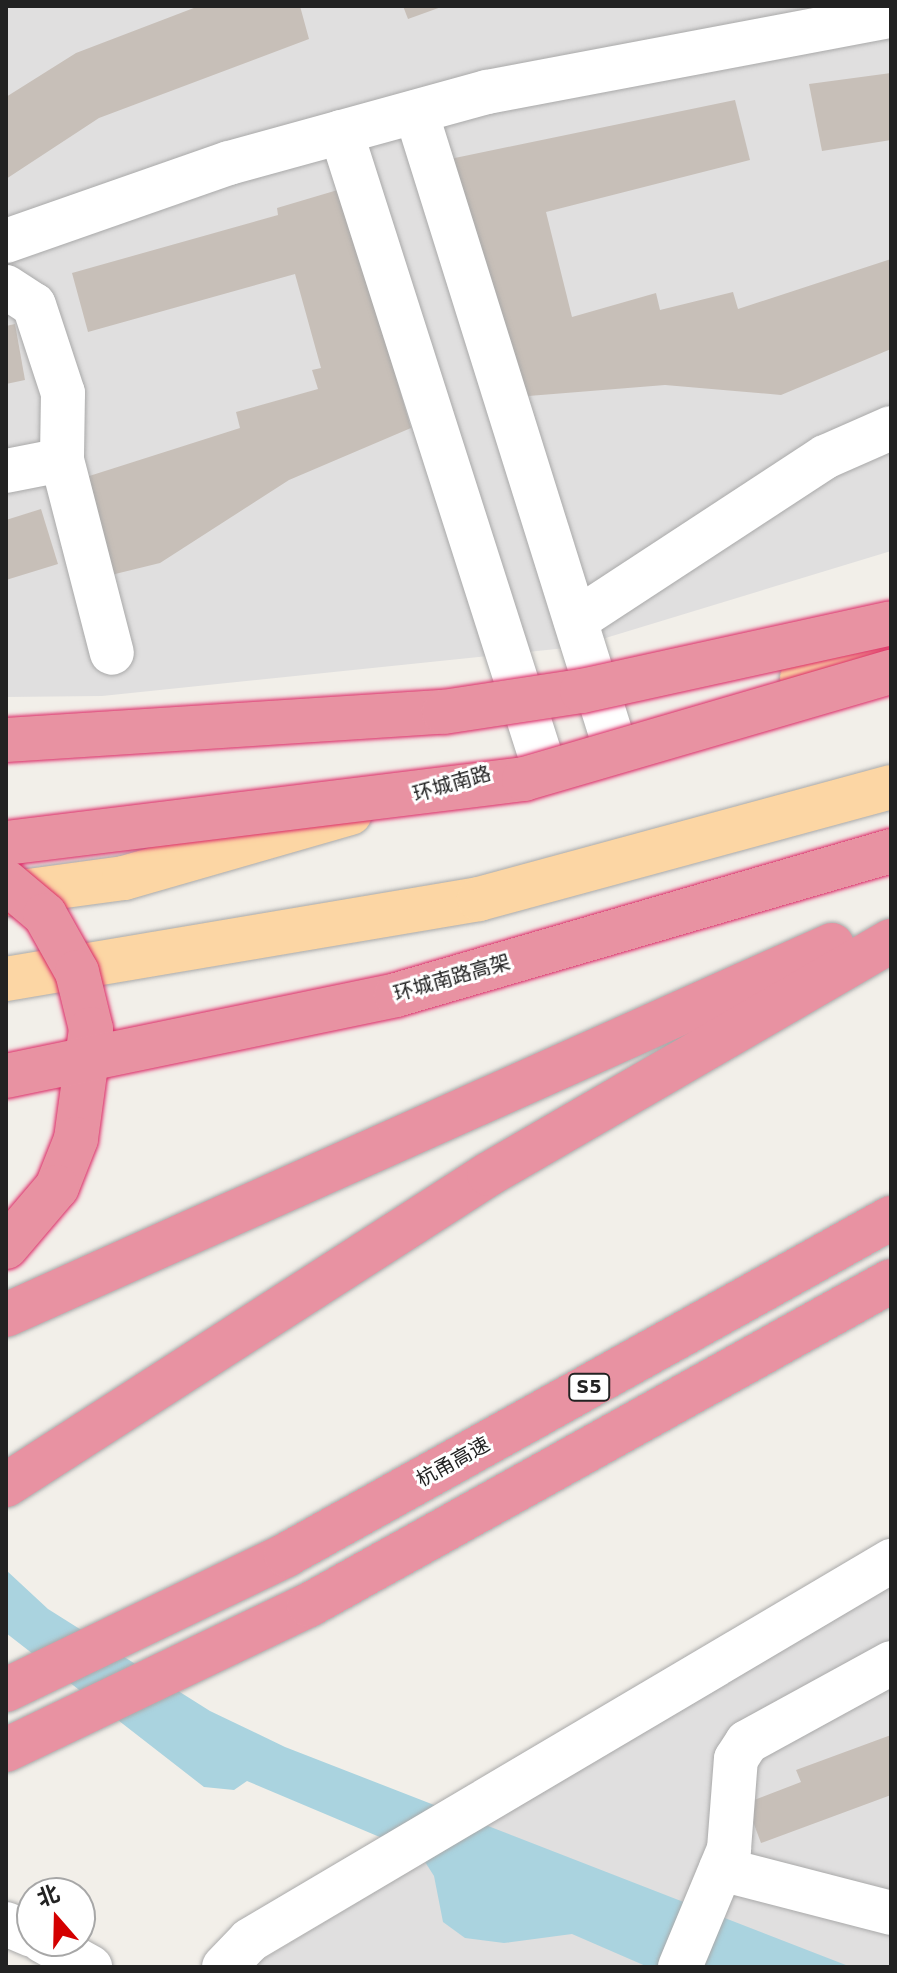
<!DOCTYPE html>
<meta charset="utf-8">
<style>
body{margin:0}
#map{position:relative;width:897px;height:1973px;overflow:hidden;background:#f2efe9;font-family:"DejaVu Sans","Noto Sans SC",sans-serif}
div>[style]{position:absolute}
[style*='--x']{left:calc(var(--x)*1px);top:calc(var(--y)*1px);width:calc(var(--w)*1px);rotate:calc(var(--a)*1deg)}
.residential>*{inset:0;background:#e0dfdf}
.water>*{inset:0;background:#aad3df}
.building>*{inset:0;background:#c7bfb8}
.roads{filter:drop-shadow(0 0 2px #a9a9a9) drop-shadow(0 0 2px #a9a9a9)}
.minor>*{height:44px;margin:-22px;padding:0 22px;transform-origin:22px;border-radius:22px;background:#fff}
.major>*{height:44px;margin:-22px;padding:0 22px;transform-origin:22px;border-radius:22px;background:#fcd6a4}
.highway>*{height:44px;margin:-22px;padding:0 22px;transform-origin:22px;border-radius:22px;background:#e892a2}
.bridges{filter:drop-shadow(0 0 2px #dc2a67) drop-shadow(0 0 2px #dc2a67)}
.highway-bridge>*{height:44px;margin:-22px;padding:0 22px;transform-origin:22px;border-radius:22px;background:#e892a2}
span{translate:-50% -50%;white-space:nowrap;text-align:center;line-height:1.15;-webkit-text-stroke:6px #fff;paint-order:stroke}
.shield-label span{padding:2px 6px;background:#fff;border:2px solid;border-radius:6px;-webkit-text-stroke-width:0}
.shield-label{font-size:18px;color:#222;font-weight:700}
.street-label{font-size:20px;color:#222}
.frame{position:absolute;inset:0;border:8px solid #222;pointer-events:none}
.north{position:absolute;left:16px;top:1877px;width:80px;height:80px;box-sizing:border-box;background:#fff;border:2px solid #a7a7a7;border-radius:50%;rotate:340deg;font-size:22px;font-weight:700;line-height:32px;text-align:center;color:#222}
.north::after{content:'';display:block;margin:auto;width:28px;height:36px;background:#d40000;clip-path:polygon(50% 0,100% 100%,50% 72%,0 100%)}
</style>
<div id="map">
<div class="residential">
<div style="clip-path:polygon(6px 6px,891px 6px,891px 551px,576px 647px,102px 696px,6px 697px)"></div>
<div style="clip-path:polygon(891px 1582px,891px 1967px,252px 1967px,253px 1965px)"></div>
</div>
<div class="water">
<div style="clip-path:polygon(6px 1570px,48px 1609px,210px 1711px,285px 1747px,851px 1967px,648px 1967px,572px 1934px,504px 1943px,465px 1938px,443px 1922px,434px 1876px,420px 1854px,247px 1781px,234px 1790px,204px 1787px,6px 1633px)"></div>
</div>
<div class="building">
<div style="clip-path:polygon(199px 6px,300px 6px,309px 39px,99px 118px,6px 179px,6px 97px,76px 53px)"></div>
<div style="clip-path:polygon(403px 6px,444px 6px,408px 19px)"></div>
<div style="clip-path:polygon(891px 73px,891px 140px,822px 151px,809px 84px)"></div>
<div style="clip-path:polygon(735px 100px,750px 160px,546px 212px,572px 317px,656px 293px,660px 310px,733px 292px,738px 309px,891px 259px,891px 349px,781px 395px,665px 385px,516px 397px,450px 159px)"></div>
<div style="clip-path:polygon(341px 189px,411px 428px,289px 480px,160px 563px,107px 576px,83px 478px,240px 428px,236px 412px,318px 389px,312px 370px,321px 368px,295px 274px,88px 332px,72px 273px,278px 215px,277px 208px)"></div>
<div style="clip-path:polygon(15px 324px,25px 380px,6px 384px,6px 326px)"></div>
<div style="clip-path:polygon(41px 509px,58px 564px,6px 580px,6px 520px)"></div>
<div style="clip-path:polygon(891px 1735px,891px 1795px,761px 1843px,746px 1803px,801px 1782px,796px 1770px)"></div>
</div>
<div class="roads">
<div class="minor">
<div style="--x:416;--y:112;--w:656;--a:72.61"></div>
<div style="--x:341;--y:132;--w:657;--a:72.28"></div>
<div style="--x:6;--y:241;--w:236;--a:-19.3"></div>
<div style="--x:229;--y:163;--w:268;--a:-15.4"></div>
<div style="--x:487;--y:92;--w:411;--a:-10.7"></div>
<div style="--x:6;--y:287;--w:33;--a:33"></div>
<div style="--x:34;--y:305;--w:93;--a:71.8"></div>
<div style="--x:63;--y:393;--w:67;--a:90.9"></div>
<div style="--x:62;--y:460;--w:199;--a:75.5"></div>
<div style="--x:6;--y:471;--w:57;--a:-11.1"></div>
<div style="--x:576;--y:620;--w:298;--a:-33.2"></div>
<div style="--x:825;--y:457;--w:72;--a:-23.7"></div>
<div style="--x:721;--y:1869;--w:176;--a:14.5"></div>
<div style="--x:6;--y:1924;--w:28;--a:23"></div>
<div style="--x:43;--y:1941;--w:54;--a:29"></div>
<div style="--x:224;--y:1967;--w:37;--a:-46"></div>
<div style="--x:250;--y:1940;--w:745;--a:-30.59"></div>
<div style="--x:680;--y:1967;--w:128;--a:-67.4"></div>
<div style="--x:729;--y:1849;--w:90;--a:-85.6"></div>
<div style="--x:736;--y:1759;--w:20;--a:-57"></div>
<div style="--x:747;--y:1742;--w:164;--a:-28.7"></div>
</div>
<div class="major">
<div style="--x:802;--y:678;--w:94;--a:-19.2"></div>
<div style="--x:6;--y:894;--w:119;--a:-7.7"></div>
<div style="--x:124;--y:878;--w:235;--a:-16"></div>
<div style="--x:6;--y:979;--w:480;--a:-9.6"></div>
<div style="--x:479;--y:899;--w:427;--a:-15.2"></div>
</div>
<div class="highway">
<div style="--x:6;--y:1315;--w:905;--a:-24.13"></div>
<div style="--x:6;--y:1485;--w:574;--a:-32.78"></div>
<div style="--x:489;--y:1174;--w:465;--a:-30.1"></div>
<div style="--x:6;--y:1690;--w:311;--a:-25.7"></div>
<div style="--x:286;--y:1555;--w:693;--a:-29.12"></div>
<div style="--x:6;--y:1750;--w:336;--a:-25.6"></div>
<div style="--x:309;--y:1605;--w:666;--a:-29.1"></div>
</div>
</div>
<div class="bridges">
<div class="highway-bridge">
<div style="--x:6;--y:740;--w:439;--a:-3.7"></div>
<div style="--x:444;--y:712;--w:140;--a:-8.7"></div>
<div style="--x:582;--y:691;--w:316;--a:-12.4"></div>
<div style="--x:6;--y:843;--w:522;--a:-7.04"></div>
<div style="--x:524;--y:779;--w:382;--a:-16.3"></div>
<div style="--x:6;--y:882;--w:51;--a:40.2"></div>
<div style="--x:45;--y:915;--w:65;--a:60.7"></div>
<div style="--x:77;--y:972;--w:59;--a:76.2"></div>
<div style="--x:91;--y:1029;--w:111;--a:97.8"></div>
<div style="--x:76;--y:1139;--w:52;--a:111.6"></div>
<div style="--x:57;--y:1187;--w:79;--a:130.4"></div>
<div style="--x:6;--y:1076;--w:398;--a:-11.7"></div>
<div style="--x:396;--y:995;--w:516;--a:-16.22"></div>
</div>
</div>
<div class="shield-label">
<span style="left:589px;top:1387px">S5</span>
</div>
<div class="street-label">
<span style="left:452px;top:784px;rotate:-16deg">环城南路</span>
<span style="left:452px;top:978px;rotate:-16deg">环城南路高架</span>
<span style="left:453px;top:1462px;rotate:-29deg">杭甬高速</span>
</div>
<div class="frame"></div>
<div class="north">北</div>
</div>
